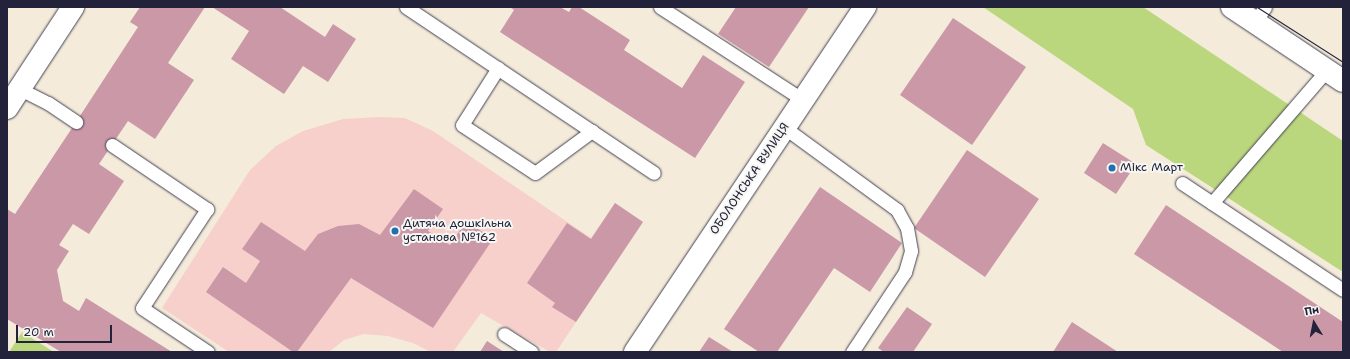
<!DOCTYPE html>
<meta charset="utf-8">
<style>
body{margin:0}
#map{position:relative;width:1350px;height:359px;overflow:hidden;background:#f4ebda;font-family:"Shantell Sans",sans-serif}
div>[style]{position:absolute}
[style*='--x']{left:calc(var(--x)*1px);top:calc(var(--y)*1px);width:calc(var(--w)*1px);rotate:calc(var(--a)*1deg)}
.built>*{inset:0;background:#f7d0cb}
.green>*{inset:0;background:#bad77d}
.building>*{inset:0;background:#cb98a8}
.roads{filter:drop-shadow(0 0 1px #424053) drop-shadow(0 0 1px #424053)}
.lane>*{height:13px;margin:-6.5px;padding:0 6.5px;transform-origin:6.5px;border-radius:6.5px;background:#fff}
.street>*{height:22px;margin:-11px;padding:0 11px;transform-origin:11px;border-radius:11px;background:#fff}
.secondary>*{height:22px;margin:-11px;padding:0 11px;transform-origin:11px;border-radius:11px;background:#fff}
.tram>*{height:1px;margin:-0.5px;padding:0 0.5px;transform-origin:0.5px;border-radius:0.5px;background:#22223b}
.dots>*{width:11px;height:11px;translate:-50% -50%;box-sizing:border-box;border:2px solid #f6f6f2;border-radius:50%}
span{translate:-50% -50%;white-space:nowrap;text-align:center;line-height:1.15;-webkit-text-stroke:4px #f6f6f2;paint-order:stroke}
.poi-label{font-size:12px;color:#22223b}
.left{translate:0 -50%;text-align:left}
.street-label{font-size:12px;color:#22223b}
.frame{position:absolute;inset:0;border:8px solid #22223b;pointer-events:none}
.north{position:absolute;left:1294px;top:303px;width:40px;height:40px;-webkit-text-stroke:3px #f6f6f2;paint-order:stroke;rotate:350deg;font-size:11px;font-weight:700;line-height:16px;text-align:center;color:#22223b}
.north::after{content:'';display:block;margin:auto;width:14px;height:18px;background:#22223b;clip-path:polygon(50% 0,100% 100%,50% 72%,0 100%)}
.scale{position:absolute;left:16px;top:325px;width:96px;height:18px;box-sizing:border-box;border:2px solid #22223b;border-top:0;padding-left:5px;font-size:12px;line-height:14px;white-space:nowrap;color:#22223b;-webkit-text-stroke:3px #f6f6f2;paint-order:stroke}
</style>
<div id="map">
<div class="built">
<div style="clip-path:polygon(380px 117px,405px 118px,433px 131px,591px 238px,615px 203px,643px 222px,556px 352px,550px 352px,481px 313px,453px 352px,431px 352px,413px 343px,388px 336px,364px 334px,344px 340px,329px 352px,229px 352px,162px 308px,250px 170px,276px 146px,303px 131px,343px 119px)"></div>
</div>
<div class="green">
<div style="clip-path:polygon(983px 7px,1143px 7px,1343px 141px,1343px 272px,1146px 145px,1133px 109px)"></div>
<div style="clip-path:polygon(22px 332px,54px 352px,9px 352px)"></div>
</div>
<div class="building">
<div style="clip-path:polygon(140px 7px,205px 7px,168px 63px,194px 80px,155px 139px,128px 121px,99px 164px,124px 181px,89px 234px,73px 224px,59px 245px,69px 251px,57px 270px,63px 301px,79px 311px,86px 298px,172px 352px,61px 352px,7px 319px,7px 209px,15px 214px,76px 122px,138px 27px,130px 22px)"></div>
<div style="clip-path:polygon(212px 7px,280px 7px,325px 37px,333px 24px,356px 39px,328px 82px,303px 66px,284px 94px,231px 59px,249px 31px)"></div>
<div style="clip-path:polygon(510px 7px,560px 7px,569px 12px,572px 7px,579px 7px,630px 40px,624px 50px,682px 88px,703px 55px,745px 82px,695px 158px,500px 32px,514px 10px)"></div>
<div style="clip-path:polygon(736px 7px,809px 7px,769px 67px,718px 34px)"></div>
<div style="clip-path:polygon(953px 18px,1026px 67px,972px 145px,900px 95px)"></div>
<div style="clip-path:polygon(1103px 143px,1136px 164px,1116px 194px,1084px 173px)"></div>
<div style="clip-path:polygon(967px 150px,1039px 199px,985px 277px,914px 228px)"></div>
<div style="clip-path:polygon(820px 187px,902px 243px,870px 292px,834px 268px,777px 352px,759px 352px,724px 329px)"></div>
<div style="clip-path:polygon(414px 189px,443px 209px,428px 231px,450px 245px,466px 221px,493px 239px,433px 328px,351px 278px,297px 352px,293px 352px,206px 292px,223px 267px,246px 283px,260px 261px,242px 249px,261px 222px,305px 251px,318px 234px,338px 226px,359px 224px,380px 235px)"></div>
<div style="clip-path:polygon(615px 203px,643px 222px,576px 322px,552px 307px,555px 303px,527px 283px,567px 223px,591px 239px)"></div>
<div style="clip-path:polygon(1166px 205px,1343px 322px,1343px 352px,1283px 352px,1134px 254px)"></div>
<div style="clip-path:polygon(907px 307px,932px 324px,913px 352px,884px 352px,878px 348px)"></div>
<div style="clip-path:polygon(1072px 322px,1118px 352px,1053px 352px)"></div>
<div style="clip-path:polygon(709px 337px,733px 352px,699px 352px)"></div>
<div style="clip-path:polygon(487px 341px,504px 352px,480px 352px)"></div>
</div>
<div class="roads">
<div class="lane">
<div style="--x:406;--y:7;--w:298;--a:33.8"></div>
<div style="--x:660;--y:7;--w:171;--a:33"></div>
<div style="--x:1255;--y:22;--w:18;--a:-56"></div>
<div style="--x:498;--y:68;--w:67;--a:122.3"></div>
<div style="--x:462;--y:125;--w:87;--a:33.3"></div>
<div style="--x:535;--y:173;--w:71;--a:-36.4"></div>
<div style="--x:20;--y:89;--w:31;--a:27"></div>
<div style="--x:48;--y:103;--w:34;--a:34"></div>
<div style="--x:785;--y:128;--w:139;--a:36.2"></div>
<div style="--x:897;--y:210;--w:21;--a:61"></div>
<div style="--x:907;--y:228;--w:23;--a:80"></div>
<div style="--x:911;--y:251;--w:22;--a:106"></div>
<div style="--x:905;--y:272;--w:96;--a:123.5"></div>
<div style="--x:112;--y:145;--w:115;--a:34"></div>
<div style="--x:207;--y:209;--w:118;--a:123.3"></div>
<div style="--x:142;--y:308;--w:79;--a:33.7"></div>
<div style="--x:1182;--y:183;--w:193;--a:33.6"></div>
<div style="--x:1212;--y:203;--w:176;--a:-49.2"></div>
<div style="--x:504;--y:334;--w:33;--a:33"></div>
</div>
<div class="street">
<div style="--x:7;--y:108;--w:121;--a:-56.8"></div>
<div style="--x:635;--y:352;--w:415;--a:-56.3"></div>
</div>
<div class="secondary">
<div style="--x:1232;--y:7;--w:133;--a:33.7"></div>
</div>
</div>
<div class="tram">
<div style="--x:1257;--y:7;--w:102;--a:32.6"></div>
</div>
<div class="dots">
<div style="left:1112px;top:168px;background:#1f6fb2"></div>
<div style="left:395px;top:231px;background:#1f6fb2"></div>
</div>
<div class="poi-label">
<span class="left" style="left:1120px;top:168px">Мікс Март</span>
<span class="left" style="left:403px;top:231px">Дитяча дошкільна<br>установа №162</span>
</div>
<div class="street-label">
<span style="left:750px;top:179px;rotate:-56deg">ОБОЛОНСЬКА ВУЛИЦЯ</span>
</div>
<div class="frame"></div>
<div class="north">Пн</div>
<div class="scale">20 m</div>
</div>
